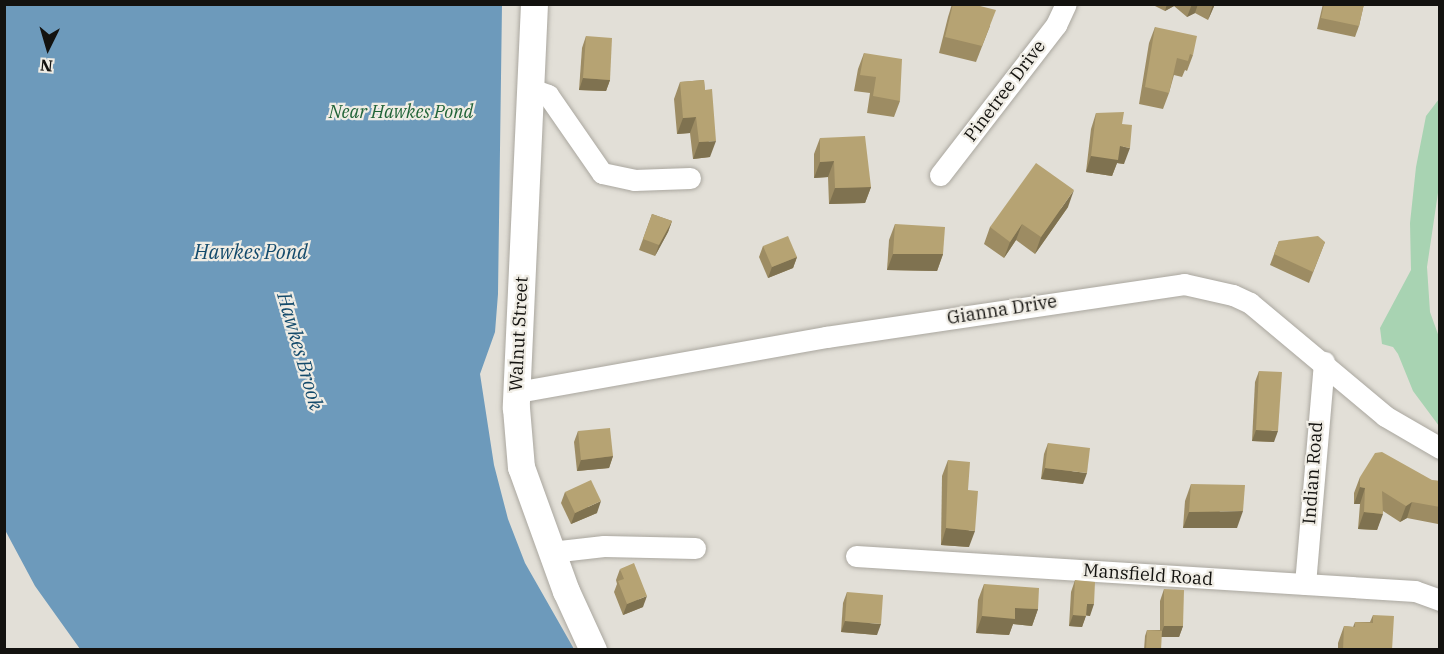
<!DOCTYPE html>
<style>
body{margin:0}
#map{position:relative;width:1444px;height:654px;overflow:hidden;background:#e2dfd7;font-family:"IBM Plex Serif",serif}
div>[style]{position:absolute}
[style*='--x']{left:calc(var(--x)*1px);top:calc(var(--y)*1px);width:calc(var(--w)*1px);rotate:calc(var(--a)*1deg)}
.green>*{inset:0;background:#a8d3b2}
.water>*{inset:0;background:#6d9abb}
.roads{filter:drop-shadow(0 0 2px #aaa79f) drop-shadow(0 0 2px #aaa79f)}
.minor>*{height:21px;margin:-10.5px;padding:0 10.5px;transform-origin:10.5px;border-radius:10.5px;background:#fff}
.major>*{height:27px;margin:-13.5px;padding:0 13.5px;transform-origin:13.5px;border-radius:13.5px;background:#fff}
.wall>*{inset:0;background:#9d8c63}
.shaded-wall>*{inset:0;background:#7f7250}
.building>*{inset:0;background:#b6a373}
span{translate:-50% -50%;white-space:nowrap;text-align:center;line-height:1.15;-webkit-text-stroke:4.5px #efece4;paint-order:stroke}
.street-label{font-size:18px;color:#13120f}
.park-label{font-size:18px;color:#206337;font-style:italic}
.water-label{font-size:20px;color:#134a6b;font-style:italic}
.frame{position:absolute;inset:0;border:6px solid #13120f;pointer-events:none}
.north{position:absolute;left:18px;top:18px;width:60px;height:60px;-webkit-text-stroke:4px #efece4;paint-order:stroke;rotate:185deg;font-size:16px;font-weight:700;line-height:24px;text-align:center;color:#13120f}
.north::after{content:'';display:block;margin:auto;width:21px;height:27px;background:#13120f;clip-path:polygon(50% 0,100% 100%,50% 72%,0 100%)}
</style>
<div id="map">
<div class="green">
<div style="clip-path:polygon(1439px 99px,1439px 186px,1427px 267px,1430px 312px,1439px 337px,1439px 426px,1413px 391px,1398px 354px,1393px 347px,1382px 344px,1380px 328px,1411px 270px,1410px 223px,1416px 167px,1426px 116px)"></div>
</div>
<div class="water">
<div style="clip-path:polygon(4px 5px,502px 5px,498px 294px,495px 332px,480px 374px,494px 465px,508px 519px,525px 563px,574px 649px,80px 649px,35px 586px,5px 530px)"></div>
</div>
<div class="roads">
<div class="minor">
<div style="--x:531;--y:89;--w:18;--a:19"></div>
<div style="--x:548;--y:95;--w:95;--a:55.3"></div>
<div style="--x:602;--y:173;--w:33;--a:12"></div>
<div style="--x:634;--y:180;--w:56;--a:-2"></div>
<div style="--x:940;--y:175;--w:190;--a:-52.3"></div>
<div style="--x:1056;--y:25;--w:23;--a:-65"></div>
<div style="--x:517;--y:392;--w:314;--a:-10.1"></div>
<div style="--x:826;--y:337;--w:362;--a:-8.4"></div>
<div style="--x:1184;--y:284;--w:50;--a:12.7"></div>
<div style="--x:1233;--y:295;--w:19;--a:25"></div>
<div style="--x:1250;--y:303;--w:176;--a:39.9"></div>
<div style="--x:1385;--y:416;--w:64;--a:30.2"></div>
<div style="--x:551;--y:552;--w:53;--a:-6.5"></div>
<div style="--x:604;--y:546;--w:91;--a:1.3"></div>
<div style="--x:856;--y:556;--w:560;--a:3.58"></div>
<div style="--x:1415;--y:591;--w:27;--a:20"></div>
<div style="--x:1305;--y:584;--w:223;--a:-85.1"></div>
</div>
<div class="major">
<div style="--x:534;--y:4;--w:404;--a:92.6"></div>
<div style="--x:516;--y:408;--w:59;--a:85.2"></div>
<div style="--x:521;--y:467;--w:132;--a:70.1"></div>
<div style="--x:566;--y:591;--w:65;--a:65.4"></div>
</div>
</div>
<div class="wall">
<div style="clip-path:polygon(952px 4px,972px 4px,990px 26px,976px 62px,939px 53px,948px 17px)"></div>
<div style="clip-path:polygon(1153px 4px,1215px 4px,1208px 20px,1195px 13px,1187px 17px,1174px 6px,1165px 11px,1153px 5px)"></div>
<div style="clip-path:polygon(1323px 4px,1364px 4px,1359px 26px,1355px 37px,1317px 29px)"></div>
<div style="clip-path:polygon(1155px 27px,1193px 55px,1187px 71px,1185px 70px,1182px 77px,1174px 75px,1169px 93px,1163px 109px,1139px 104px,1149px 43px)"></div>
<div style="clip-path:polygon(586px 36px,610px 80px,606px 91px,579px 90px,582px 48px)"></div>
<div style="clip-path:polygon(864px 53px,900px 101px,894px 117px,867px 113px,870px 93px,854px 91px,858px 69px)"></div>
<div style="clip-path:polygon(704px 80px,710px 157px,693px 159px,690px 133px,677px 134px,674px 99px,680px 82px)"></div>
<div style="clip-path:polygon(1096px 113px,1122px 124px,1124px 164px,1117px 163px,1112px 176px,1086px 172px,1091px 129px)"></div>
<div style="clip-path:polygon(820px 138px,871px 187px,865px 203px,829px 204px,828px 177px,814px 178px,814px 154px)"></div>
<div style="clip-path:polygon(1068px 207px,1035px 254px,1016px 240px,1004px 258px,984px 244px,990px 227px)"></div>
<div style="clip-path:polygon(652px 214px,672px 221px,668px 232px,655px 256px,639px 250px)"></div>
<div style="clip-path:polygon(895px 224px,943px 254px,937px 271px,887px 270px,889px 240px)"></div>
<div style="clip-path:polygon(1279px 241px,1325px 242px,1309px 283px,1270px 265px)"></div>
<div style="clip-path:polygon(763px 246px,797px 257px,793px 268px,768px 278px,759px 257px)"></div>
<div style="clip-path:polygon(1259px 371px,1274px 442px,1252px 441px,1255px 382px)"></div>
<div style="clip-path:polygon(578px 431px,613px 456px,609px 468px,577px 471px,574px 442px)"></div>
<div style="clip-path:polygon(1048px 443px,1083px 484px,1041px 479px,1044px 454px)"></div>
<div style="clip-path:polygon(948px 460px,968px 490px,969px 547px,941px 545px,942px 476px)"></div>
<div style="clip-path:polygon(1360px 477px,1440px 481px,1440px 520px,1438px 524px,1407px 518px,1400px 522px,1383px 511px,1377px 530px,1358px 529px,1360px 504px,1354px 504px,1354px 493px)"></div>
<div style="clip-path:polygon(1191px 484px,1237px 528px,1183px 528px,1185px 501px)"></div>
<div style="clip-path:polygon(565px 492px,597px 513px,571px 524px,561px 503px)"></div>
<div style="clip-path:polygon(620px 569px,643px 607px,623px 615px,614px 592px,617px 584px,616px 580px)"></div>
<div style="clip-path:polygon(1075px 580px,1090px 616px,1086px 615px,1082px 627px,1069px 626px,1071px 592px)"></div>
<div style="clip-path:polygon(984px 584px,1038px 609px,1032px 626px,1013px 624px,1009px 635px,976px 633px,978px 600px)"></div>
<div style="clip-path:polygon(1164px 589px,1183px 626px,1179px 637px,1161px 637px,1161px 650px,1144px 650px,1145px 636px,1147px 630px,1160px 630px,1160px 601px)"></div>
<div style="clip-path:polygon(847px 592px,877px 635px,841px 632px,843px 603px)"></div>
<div style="clip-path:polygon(1373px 615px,1392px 650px,1338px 650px,1338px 643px,1344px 626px,1353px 627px,1355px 622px,1370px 622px)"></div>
</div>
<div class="shaded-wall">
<div style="clip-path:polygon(1167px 4px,1174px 4px,1174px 6px,1165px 11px)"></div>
<div style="clip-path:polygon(1192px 4px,1198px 4px,1195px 13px,1187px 17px)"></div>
<div style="clip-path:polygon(1213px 4px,1215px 4px,1208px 20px)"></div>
<div style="clip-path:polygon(583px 78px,610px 80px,606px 91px,579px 90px)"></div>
<div style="clip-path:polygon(696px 117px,690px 133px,677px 134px,683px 118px)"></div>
<div style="clip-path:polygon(716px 141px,710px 157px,693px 159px,699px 142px)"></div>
<div style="clip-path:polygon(1120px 146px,1130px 148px,1124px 164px,1117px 163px,1112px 176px,1086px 172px,1091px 156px)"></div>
<div style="clip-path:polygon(834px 161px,828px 177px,814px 178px,820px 162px)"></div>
<div style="clip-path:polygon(871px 187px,865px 203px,829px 204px,835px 188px)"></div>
<div style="clip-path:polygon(1074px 190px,1068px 207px,1035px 254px,1041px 237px)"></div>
<div style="clip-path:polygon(672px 221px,668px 232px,655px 256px,659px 245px)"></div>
<div style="clip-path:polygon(1022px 224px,1016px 240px,1004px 258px,1010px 242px)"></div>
<div style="clip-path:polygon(893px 254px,943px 254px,937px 271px,887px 270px)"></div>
<div style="clip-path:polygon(797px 257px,793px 268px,768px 278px,772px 267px)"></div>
<div style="clip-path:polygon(1256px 430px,1278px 431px,1274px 442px,1252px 441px)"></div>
<div style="clip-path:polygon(613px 456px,609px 468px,577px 471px,581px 460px)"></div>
<div style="clip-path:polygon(1045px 468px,1087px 473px,1083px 484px,1041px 479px)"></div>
<div style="clip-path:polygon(1360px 487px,1365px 488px,1360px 504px,1354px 504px)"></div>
<div style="clip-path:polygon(601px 501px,597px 513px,571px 524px,575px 513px)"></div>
<div style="clip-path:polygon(1412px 502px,1407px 518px,1400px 522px,1406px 506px)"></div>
<div style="clip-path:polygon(1243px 511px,1237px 528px,1183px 528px,1189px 512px)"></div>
<div style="clip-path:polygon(1364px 512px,1383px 514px,1377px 530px,1358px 529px)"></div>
<div style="clip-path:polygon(946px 528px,975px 531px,969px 547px,941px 545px)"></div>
<div style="clip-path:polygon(647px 596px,643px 607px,623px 615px,627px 604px)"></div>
<div style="clip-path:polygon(1087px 604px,1094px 604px,1090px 616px,1083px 615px)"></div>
<div style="clip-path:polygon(1015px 608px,1038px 609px,1032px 626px,1013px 624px,1009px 635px,976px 633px,982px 616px)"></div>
<div style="clip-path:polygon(1073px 615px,1086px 616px,1082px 627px,1069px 626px)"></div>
<div style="clip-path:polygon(845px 621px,881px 624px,877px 635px,841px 632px)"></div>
<div style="clip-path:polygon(1164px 626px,1183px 626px,1179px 637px,1160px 637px)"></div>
</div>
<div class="building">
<div style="clip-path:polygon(953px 4px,972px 4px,996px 10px,982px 46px,945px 37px)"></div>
<div style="clip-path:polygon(1324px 4px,1364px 4px,1359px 26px,1321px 18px)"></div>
<div style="clip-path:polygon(1155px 27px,1197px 36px,1193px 55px,1190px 54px,1188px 61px,1177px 58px,1169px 93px,1145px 87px)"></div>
<div style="clip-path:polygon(586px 36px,612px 38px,610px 80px,583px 78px)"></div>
<div style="clip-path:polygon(864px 53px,902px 59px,900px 101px,873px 96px,876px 77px,860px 75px)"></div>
<div style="clip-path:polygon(704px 80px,705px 90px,712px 89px,716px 141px,699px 142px,696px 117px,683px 118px,680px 82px)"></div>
<div style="clip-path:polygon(1124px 112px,1122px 124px,1132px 125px,1130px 148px,1120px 146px,1118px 160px,1091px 156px,1096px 113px)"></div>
<div style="clip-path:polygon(865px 136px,871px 187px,835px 188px,834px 161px,820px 162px,820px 138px)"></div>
<div style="clip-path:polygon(1036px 163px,1074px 190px,1041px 237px,1022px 224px,1010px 242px,990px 227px)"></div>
<div style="clip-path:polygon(652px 214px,672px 221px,659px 245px,643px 239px)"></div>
<div style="clip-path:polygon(895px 224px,945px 227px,943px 254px,893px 254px)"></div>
<div style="clip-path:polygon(788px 236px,797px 257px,772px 267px,763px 246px)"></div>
<div style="clip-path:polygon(1318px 236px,1325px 242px,1313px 272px,1274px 254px,1279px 241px)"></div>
<div style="clip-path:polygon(1259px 371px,1282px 372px,1278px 431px,1256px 430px)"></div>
<div style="clip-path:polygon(610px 428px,613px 456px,581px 460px,578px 431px)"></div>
<div style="clip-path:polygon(1048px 443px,1090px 448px,1087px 473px,1045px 468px)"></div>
<div style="clip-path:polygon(1382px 452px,1432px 480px,1440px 481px,1440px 507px,1412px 502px,1406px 506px,1382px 491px,1383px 514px,1364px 512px,1365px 488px,1360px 487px,1360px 477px,1375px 453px)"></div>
<div style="clip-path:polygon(948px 460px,970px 462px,968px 490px,978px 491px,975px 531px,946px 528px)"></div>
<div style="clip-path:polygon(591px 480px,601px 501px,575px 513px,565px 492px)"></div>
<div style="clip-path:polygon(1191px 484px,1245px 485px,1243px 511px,1189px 512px)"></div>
<div style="clip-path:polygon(634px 563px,647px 596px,627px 604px,618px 581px,624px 579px,620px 569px)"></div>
<div style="clip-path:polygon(1075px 580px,1095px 582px,1094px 604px,1087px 604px,1086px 616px,1073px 615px)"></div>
<div style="clip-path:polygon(984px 584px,1039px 588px,1038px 609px,1015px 608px,1015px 619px,982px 616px)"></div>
<div style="clip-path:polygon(1164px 589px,1184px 590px,1183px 626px,1164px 626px)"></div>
<div style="clip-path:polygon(847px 592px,883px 595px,881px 624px,845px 621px)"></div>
<div style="clip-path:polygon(1373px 615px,1394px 616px,1392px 650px,1343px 650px,1344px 626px,1355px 627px,1355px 622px,1373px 623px)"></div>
<div style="clip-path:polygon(1147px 630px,1162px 631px,1161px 650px,1146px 649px)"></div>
</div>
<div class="street-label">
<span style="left:1005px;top:91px;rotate:-53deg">Pinetree Drive</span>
<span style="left:1002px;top:310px;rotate:-9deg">Gianna Drive</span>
<span style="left:519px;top:334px;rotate:-87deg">Walnut Street</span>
<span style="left:1313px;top:473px;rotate:-86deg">Indian Road</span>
<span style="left:1148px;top:575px;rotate:4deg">Mansfield Road</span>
</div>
<div class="park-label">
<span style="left:401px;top:112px">Near Hawkes Pond</span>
</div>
<div class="water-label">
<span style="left:251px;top:251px">Hawkes Pond</span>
<span style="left:301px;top:351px;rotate:74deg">Hawkes Brook</span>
</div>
<div class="frame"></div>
<div class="north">N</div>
</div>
